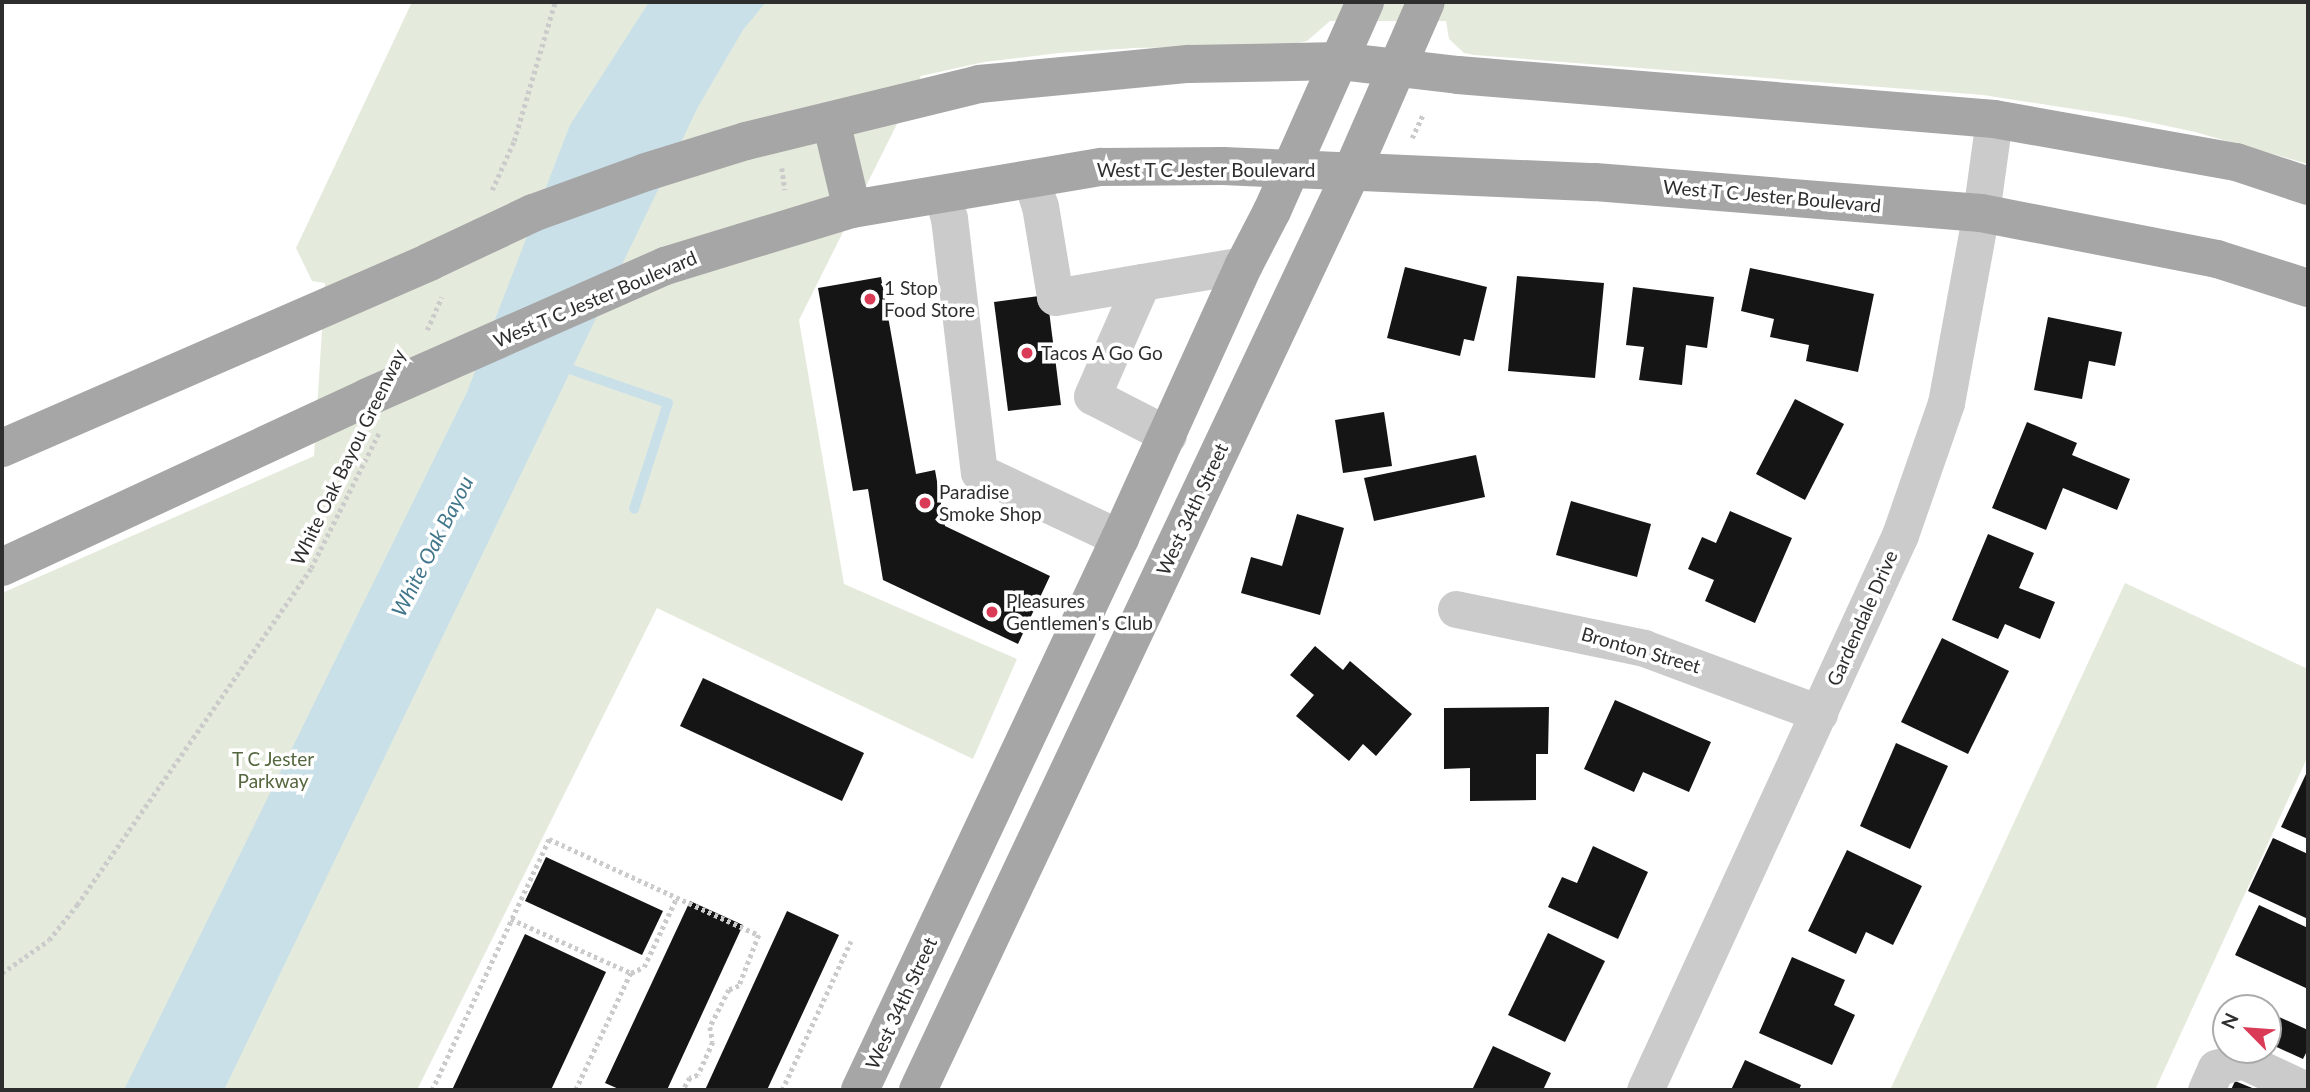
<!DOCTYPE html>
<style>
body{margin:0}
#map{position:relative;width:2310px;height:1092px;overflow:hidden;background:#fff;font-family:Lato,sans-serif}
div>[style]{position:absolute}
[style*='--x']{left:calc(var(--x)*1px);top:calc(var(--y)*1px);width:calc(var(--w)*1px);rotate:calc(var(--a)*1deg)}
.green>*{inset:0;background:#e5ebdc}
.water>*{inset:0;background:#cae0e9}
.stream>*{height:10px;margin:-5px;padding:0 5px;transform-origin:5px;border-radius:5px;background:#cae0e9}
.building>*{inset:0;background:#151515}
.path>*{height:4.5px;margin-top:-2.25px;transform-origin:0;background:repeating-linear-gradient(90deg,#cbcbcb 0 3.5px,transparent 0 7px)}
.minor>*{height:37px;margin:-18.5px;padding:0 18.5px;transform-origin:18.5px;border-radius:18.5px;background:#cbcbcb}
.major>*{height:38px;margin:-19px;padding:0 19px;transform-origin:19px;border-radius:19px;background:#a6a6a6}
.major-bridge>*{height:38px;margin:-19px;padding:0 19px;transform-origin:19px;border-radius:19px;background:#a6a6a6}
.dots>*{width:19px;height:19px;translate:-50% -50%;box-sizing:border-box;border:4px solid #fff;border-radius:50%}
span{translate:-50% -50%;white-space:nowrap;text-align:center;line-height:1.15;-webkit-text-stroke:7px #fff;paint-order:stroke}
.street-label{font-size:19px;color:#2e2e2e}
.poi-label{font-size:19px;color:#2e2e2e}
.left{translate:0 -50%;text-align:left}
.park-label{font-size:19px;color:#55673e}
.water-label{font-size:21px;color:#41768b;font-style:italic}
.frame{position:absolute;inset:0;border:4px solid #2e2e2e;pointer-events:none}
.north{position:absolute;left:2212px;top:994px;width:70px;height:70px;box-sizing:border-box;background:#fff;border:2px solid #ababab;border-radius:50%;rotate:295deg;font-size:19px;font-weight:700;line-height:28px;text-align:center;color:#2e2e2e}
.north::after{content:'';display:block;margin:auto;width:24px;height:32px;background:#da3b57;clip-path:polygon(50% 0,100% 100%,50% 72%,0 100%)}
</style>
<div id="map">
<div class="green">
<div style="clip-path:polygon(412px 2px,2308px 2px,2308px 164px,2195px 132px,2125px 117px,1983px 95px,1474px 55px,1464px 53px,1449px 39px,1446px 21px,1330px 21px,1307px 41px,1288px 45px,1135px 48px,1059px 53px,984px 62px,921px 76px,799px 320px,844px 584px,1017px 659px,973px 759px,657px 608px,417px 1090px,2px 1090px,2px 593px,314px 456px,325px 283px,312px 281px,296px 248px)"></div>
<div style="clip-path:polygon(2125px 583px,2308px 669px,2308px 756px,2155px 1090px,1890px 1090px)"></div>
</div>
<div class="water">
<div style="clip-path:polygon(649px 2px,766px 2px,743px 30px,698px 107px,224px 1090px,124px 1090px,467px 392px,570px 125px)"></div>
</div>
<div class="stream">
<div style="--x:558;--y:365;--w:116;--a:19.1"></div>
<div style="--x:668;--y:403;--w:111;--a:107.8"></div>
</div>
<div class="building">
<div style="clip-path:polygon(1405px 267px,1487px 287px,1474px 341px,1464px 339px,1460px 356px,1387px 338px)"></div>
<div style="clip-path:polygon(1750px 268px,1874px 294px,1858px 372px,1806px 361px,1809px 345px,1770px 337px,1774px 319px,1741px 311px)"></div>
<div style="clip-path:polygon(1517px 276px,1604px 283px,1595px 378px,1508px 371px)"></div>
<div style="clip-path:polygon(881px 277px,916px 474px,935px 470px,945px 526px,1050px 576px,1018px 644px,883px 580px,868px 489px,853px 491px,818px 288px)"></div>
<div style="clip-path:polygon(1633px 287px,1714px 297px,1707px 348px,1686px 345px,1682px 385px,1639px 380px,1644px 347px,1626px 345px)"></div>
<div style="clip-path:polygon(1047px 295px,1061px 405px,1008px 411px,994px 302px)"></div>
<div style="clip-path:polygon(2048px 317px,2122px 332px,2115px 366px,2089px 361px,2082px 399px,2034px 390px)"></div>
<div style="clip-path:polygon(1795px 399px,1844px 424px,1805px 500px,1756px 474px)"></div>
<div style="clip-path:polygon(1384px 412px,1392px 466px,1343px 473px,1335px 420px)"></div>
<div style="clip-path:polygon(2027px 422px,2077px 443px,2072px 455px,2130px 479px,2117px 510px,2063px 488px,2046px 530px,1992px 508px)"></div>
<div style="clip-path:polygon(1476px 455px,1485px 497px,1374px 521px,1364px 478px)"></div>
<div style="clip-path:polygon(1571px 501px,1651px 524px,1637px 577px,1556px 555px)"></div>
<div style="clip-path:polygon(1730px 511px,1792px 538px,1755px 623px,1705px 601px,1714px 580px,1688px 569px,1702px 537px,1716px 543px)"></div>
<div style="clip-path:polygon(1297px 514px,1344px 528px,1320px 615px,1241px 593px,1251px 557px,1282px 566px)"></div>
<div style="clip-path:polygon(1988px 534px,2034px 553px,2019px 588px,2055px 602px,2040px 639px,2005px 624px,1998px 639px,1952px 620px)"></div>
<div style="clip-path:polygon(1942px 638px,2009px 671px,1968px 754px,1901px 722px)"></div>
<div style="clip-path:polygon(1315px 646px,1343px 670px,1350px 661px,1412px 714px,1376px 756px,1363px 744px,1349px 761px,1296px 716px,1314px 695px,1290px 675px)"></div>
<div style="clip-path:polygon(703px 678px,864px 753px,842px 801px,680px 726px)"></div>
<div style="clip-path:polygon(1615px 700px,1711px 742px,1689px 792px,1643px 772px,1634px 792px,1584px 769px)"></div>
<div style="clip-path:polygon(1549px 707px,1548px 754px,1536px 754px,1536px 800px,1470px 801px,1470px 768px,1444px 769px,1444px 708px)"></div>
<div style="clip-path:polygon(1896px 743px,1948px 766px,1910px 849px,1860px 826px)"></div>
<div style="clip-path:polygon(2306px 774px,2308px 774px,2308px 839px,2281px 827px)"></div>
<div style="clip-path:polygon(2273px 838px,2308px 854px,2308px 919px,2248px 891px)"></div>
<div style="clip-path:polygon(1593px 846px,1648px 872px,1618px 939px,1548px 907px,1562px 877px,1577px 883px)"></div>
<div style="clip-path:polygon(1847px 850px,1922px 886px,1893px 945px,1866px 932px,1856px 954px,1808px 931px)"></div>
<div style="clip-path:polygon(546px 857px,663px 911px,642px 955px,525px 901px)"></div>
<div style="clip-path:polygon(690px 901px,743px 925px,667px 1090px,621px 1090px,605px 1083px)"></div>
<div style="clip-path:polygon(2259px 905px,2308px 928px,2308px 989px,2235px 955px)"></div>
<div style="clip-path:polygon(787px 911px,839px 935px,767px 1090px,705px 1090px)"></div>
<div style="clip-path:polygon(1548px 933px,1605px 961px,1565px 1042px,1508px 1015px)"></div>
<div style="clip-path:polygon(525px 934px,606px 972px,551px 1090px,452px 1090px)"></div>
<div style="clip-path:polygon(1792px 957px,1845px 980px,1834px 1005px,1855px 1015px,1832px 1065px,1759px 1033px)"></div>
<div style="clip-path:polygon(2268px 1012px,2308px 1030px,2308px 1049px,2303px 1059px,2268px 1043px)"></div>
<div style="clip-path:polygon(1493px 1046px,1551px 1073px,1543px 1090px,1472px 1090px)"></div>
<div style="clip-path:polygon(1745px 1060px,1801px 1085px,1799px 1090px,1731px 1090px)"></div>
<div style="clip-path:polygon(2235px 1081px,2257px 1090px,2231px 1090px)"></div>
</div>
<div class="path">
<div style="--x:1412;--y:138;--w:26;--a:-65"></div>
<div style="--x:782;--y:168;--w:22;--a:82"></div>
<div style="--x:492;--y:190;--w:54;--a:-65.8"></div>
<div style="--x:514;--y:141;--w:145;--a:-73.6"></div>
<div style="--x:427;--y:330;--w:36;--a:-66"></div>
<div style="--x:511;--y:919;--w:132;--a:24.2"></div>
<div style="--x:631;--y:973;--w:129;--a:115.2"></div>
<div style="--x:2;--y:973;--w:57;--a:-35.1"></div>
<div style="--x:49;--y:940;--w:45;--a:-51.3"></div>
<div style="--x:77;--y:905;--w:410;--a:-55.2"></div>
<div style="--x:311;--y:568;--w:151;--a:-63.3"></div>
<div style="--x:631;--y:973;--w:14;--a:-25"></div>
<div style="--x:644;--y:967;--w:77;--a:-64.8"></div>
<div style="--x:432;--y:1090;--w:277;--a:-65"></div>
<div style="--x:549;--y:839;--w:231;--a:24.6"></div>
<div style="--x:759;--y:935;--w:55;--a:111.4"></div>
<div style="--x:739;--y:986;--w:11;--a:158"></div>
<div style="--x:729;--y:990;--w:42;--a:117.2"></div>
<div style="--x:710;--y:1027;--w:15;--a:79"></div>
<div style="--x:713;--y:1042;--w:36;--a:114"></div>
<div style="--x:698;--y:1075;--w:9;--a:159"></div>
<div style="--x:690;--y:1078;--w:14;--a:120"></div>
<div style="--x:782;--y:1090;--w:164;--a:-65.2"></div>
</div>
<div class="minor">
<div style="--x:1031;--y:179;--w:28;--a:72"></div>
<div style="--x:1040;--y:206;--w:92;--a:80.6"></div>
<div style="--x:1055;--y:297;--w:88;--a:-9.8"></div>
<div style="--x:942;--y:194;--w:25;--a:74"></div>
<div style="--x:949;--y:218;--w:256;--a:83.3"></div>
<div style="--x:979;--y:472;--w:156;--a:25.1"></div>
<div style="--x:1168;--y:435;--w:85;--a:-152.8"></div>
<div style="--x:1092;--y:396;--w:124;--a:-66.3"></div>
<div style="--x:1142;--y:282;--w:103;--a:-9.5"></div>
<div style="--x:1456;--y:609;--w:192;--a:11.7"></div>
<div style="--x:1644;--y:648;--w:187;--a:20.4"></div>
<div style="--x:1645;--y:1090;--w:611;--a:-65.32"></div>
<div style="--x:1900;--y:535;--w:140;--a:-70.8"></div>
<div style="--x:1946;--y:403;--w:193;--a:-79.6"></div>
<div style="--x:1981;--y:213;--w:95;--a:-82.1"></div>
<div style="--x:2206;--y:1090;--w:24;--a:-66"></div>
<div style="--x:2216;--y:1068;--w:27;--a:-17"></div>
<div style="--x:2242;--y:1060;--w:71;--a:25.1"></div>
</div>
<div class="major">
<div style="--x:831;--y:121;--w:90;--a:76.6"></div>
<div style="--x:746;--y:141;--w:240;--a:-13.7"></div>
<div style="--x:979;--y:84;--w:210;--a:-5.5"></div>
<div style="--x:1188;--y:64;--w:151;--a:-1.1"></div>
<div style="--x:1339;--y:61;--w:120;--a:6.7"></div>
<div style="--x:1458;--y:75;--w:538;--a:4.69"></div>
<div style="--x:1994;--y:119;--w:246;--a:10.1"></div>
<div style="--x:2236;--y:162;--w:76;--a:18.4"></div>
<div style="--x:665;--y:266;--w:195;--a:-17"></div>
<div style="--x:852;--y:209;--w:253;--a:-9.6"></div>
<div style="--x:1101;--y:167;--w:122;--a:-0.5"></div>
<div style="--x:1223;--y:166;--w:372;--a:2.5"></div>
<div style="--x:1595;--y:182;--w:387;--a:4.6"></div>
<div style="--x:1981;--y:213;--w:240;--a:11"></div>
<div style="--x:2217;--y:259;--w:96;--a:17.7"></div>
<div style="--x:2;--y:448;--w:466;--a:-23.5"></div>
<div style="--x:2;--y:567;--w:404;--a:-24.9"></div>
<div style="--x:860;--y:1090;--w:610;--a:-64.78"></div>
<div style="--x:1120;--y:538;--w:300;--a:-65.6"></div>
<div style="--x:1244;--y:265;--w:61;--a:-62.6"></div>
<div style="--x:1272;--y:211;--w:229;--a:-66"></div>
<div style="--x:918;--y:1090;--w:1016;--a:-64.72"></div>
<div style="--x:1352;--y:171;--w:184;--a:-66.4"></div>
</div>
<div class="major-bridge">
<div style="--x:429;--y:262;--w:115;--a:-25.2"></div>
<div style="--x:533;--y:213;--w:120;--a:-19.9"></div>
<div style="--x:646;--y:172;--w:105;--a:-17.2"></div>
<div style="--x:368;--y:397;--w:325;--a:-23.8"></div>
</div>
<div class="dots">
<div style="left:870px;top:299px;background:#da3b57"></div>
<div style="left:1027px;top:353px;background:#da3b57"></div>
<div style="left:925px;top:503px;background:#da3b57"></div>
<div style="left:992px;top:612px;background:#da3b57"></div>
</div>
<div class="street-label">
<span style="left:1206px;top:170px">West T C Jester Boulevard</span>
<span style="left:1772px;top:196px;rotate:5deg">West T C Jester Boulevard</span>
<span style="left:595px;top:299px;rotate:-23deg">West T C Jester Boulevard</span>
<span style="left:348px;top:457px;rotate:-64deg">White Oak Bayou Greenway</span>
<span style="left:1192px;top:509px;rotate:-65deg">West 34th Street</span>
<span style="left:1862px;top:618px;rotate:-66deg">Gardendale Drive</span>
<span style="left:1641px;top:650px;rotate:16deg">Bronton Street</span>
<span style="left:901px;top:1003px;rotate:-65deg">West 34th Street</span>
</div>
<div class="poi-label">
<span class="left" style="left:884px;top:299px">1 Stop<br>Food Store</span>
<span class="left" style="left:1041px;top:353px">Tacos A Go Go</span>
<span class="left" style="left:939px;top:503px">Paradise<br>Smoke Shop</span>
<span class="left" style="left:1006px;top:612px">Pleasures<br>Gentlemen's Club</span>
</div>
<div class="park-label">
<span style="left:273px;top:770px">T C Jester<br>Parkway</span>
</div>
<div class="water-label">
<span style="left:432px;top:546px;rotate:-63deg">White Oak Bayou</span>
</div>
<div class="frame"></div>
<div class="north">N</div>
</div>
